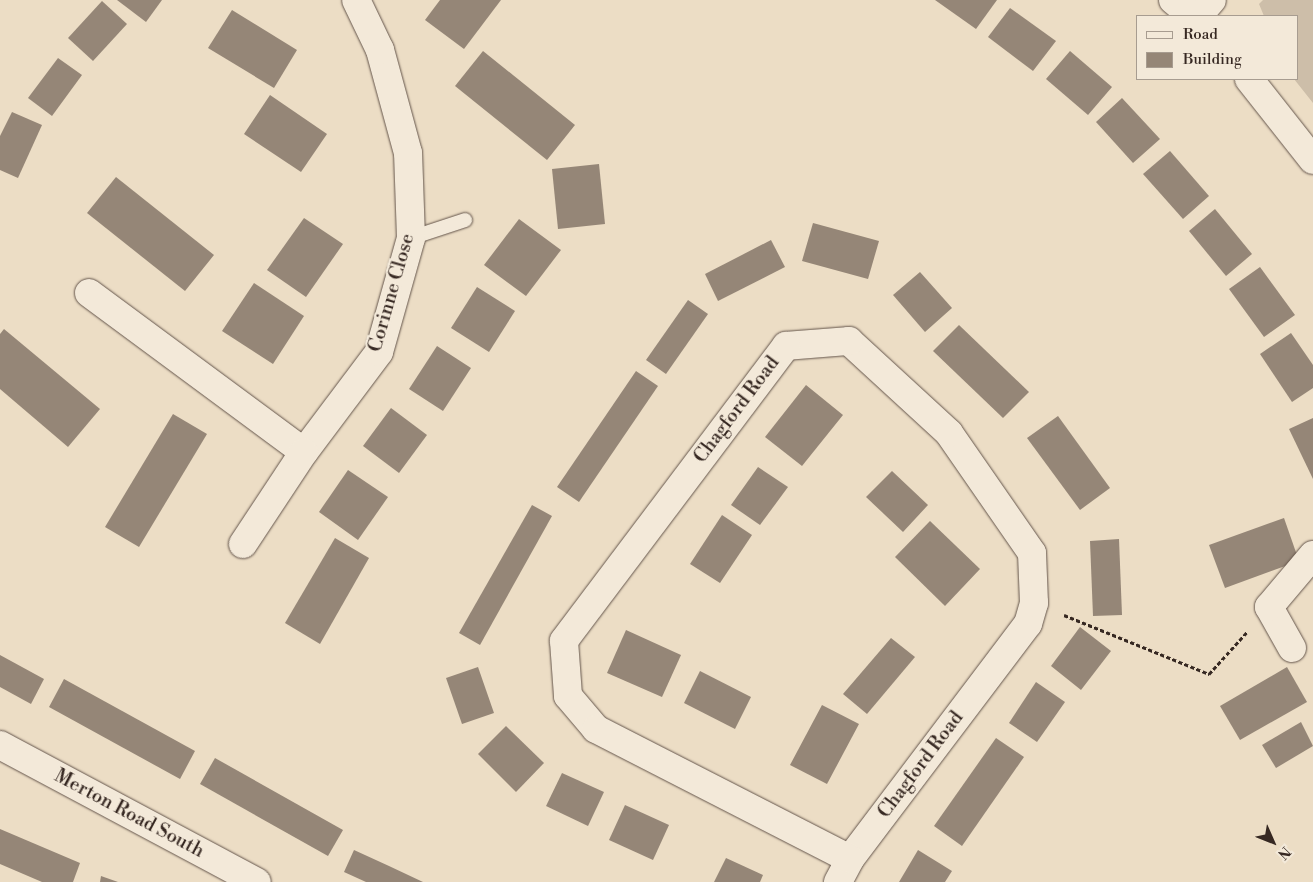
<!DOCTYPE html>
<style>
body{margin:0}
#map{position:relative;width:1313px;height:882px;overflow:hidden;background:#ecddc5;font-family:"Libre Bodoni",serif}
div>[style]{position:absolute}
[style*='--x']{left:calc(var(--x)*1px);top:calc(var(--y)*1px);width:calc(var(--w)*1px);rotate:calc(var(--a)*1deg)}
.green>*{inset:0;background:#cdbea9}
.building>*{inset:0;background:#958677}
.path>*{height:3px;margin-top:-1.5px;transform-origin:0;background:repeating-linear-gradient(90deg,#362822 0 4px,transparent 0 6.5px)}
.roads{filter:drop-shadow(0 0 1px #64554b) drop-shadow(0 0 1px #64554b)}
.service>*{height:14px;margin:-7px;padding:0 7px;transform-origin:7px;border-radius:7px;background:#f3e9d9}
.minor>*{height:28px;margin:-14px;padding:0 14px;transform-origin:14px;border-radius:14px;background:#f3e9d9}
.secondary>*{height:28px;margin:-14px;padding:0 14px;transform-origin:14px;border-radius:14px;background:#f3e9d9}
span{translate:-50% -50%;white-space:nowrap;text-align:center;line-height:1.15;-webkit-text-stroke:4.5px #f3e9d9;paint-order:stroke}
.street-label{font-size:19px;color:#362822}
.legend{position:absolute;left:1136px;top:15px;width:162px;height:65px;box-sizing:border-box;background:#f3e9d9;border:1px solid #a79c90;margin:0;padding:6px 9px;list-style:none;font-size:15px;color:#362822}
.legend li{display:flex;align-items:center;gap:10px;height:25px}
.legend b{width:25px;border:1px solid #a79c90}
.north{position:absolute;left:1248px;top:817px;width:50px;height:50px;-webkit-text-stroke:4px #f3e9d9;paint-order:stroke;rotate:134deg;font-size:14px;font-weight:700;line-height:20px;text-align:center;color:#362822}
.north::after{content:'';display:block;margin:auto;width:18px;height:22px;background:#362822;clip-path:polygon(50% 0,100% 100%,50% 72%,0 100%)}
</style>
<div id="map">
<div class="green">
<div style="clip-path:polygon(1263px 0,1313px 0,1313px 103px,1294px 79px,1297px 16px,1264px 16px,1259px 4px)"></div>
</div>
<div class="building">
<div style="clip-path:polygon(117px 0,162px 0,146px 22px)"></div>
<div style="clip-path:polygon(440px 0,501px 0,464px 49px,425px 20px)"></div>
<div style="clip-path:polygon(935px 0,997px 0,976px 29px)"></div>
<div style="clip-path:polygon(102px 1px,127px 24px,93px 61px,68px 38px)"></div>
<div style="clip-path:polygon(1010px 8px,1056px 41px,1033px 71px,988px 37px)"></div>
<div style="clip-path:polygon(232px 10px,297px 50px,274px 88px,208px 48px)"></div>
<div style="clip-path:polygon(483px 51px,575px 125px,547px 160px,455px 86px)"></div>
<div style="clip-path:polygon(1070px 51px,1112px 87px,1088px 115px,1046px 79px)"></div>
<div style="clip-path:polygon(58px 58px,82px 75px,52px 116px,28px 98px)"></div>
<div style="clip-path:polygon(270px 95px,327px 134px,301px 172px,244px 134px)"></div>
<div style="clip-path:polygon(1122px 98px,1160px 139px,1133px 163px,1096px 122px)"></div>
<div style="clip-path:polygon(12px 112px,42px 125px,18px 178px,0 170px,0 136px)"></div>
<div style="clip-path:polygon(1170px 151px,1209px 196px,1183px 219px,1143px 174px)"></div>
<div style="clip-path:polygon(599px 164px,605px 224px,558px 229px,552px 169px)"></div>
<div style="clip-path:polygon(116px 177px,214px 255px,185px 291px,87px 213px)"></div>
<div style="clip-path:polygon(1215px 209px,1252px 254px,1226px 276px,1189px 231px)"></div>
<div style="clip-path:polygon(304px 218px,343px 244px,306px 297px,267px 270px)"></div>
<div style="clip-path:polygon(519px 219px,561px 250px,526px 296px,484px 265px)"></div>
<div style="clip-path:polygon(813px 223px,879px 241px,868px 279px,802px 261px)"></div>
<div style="clip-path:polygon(771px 240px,785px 267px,718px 301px,705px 274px)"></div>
<div style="clip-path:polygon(1260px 267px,1295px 315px,1264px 337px,1229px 289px)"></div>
<div style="clip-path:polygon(920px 272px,952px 308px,925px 332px,893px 295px)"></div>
<div style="clip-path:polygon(254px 283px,304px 316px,273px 364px,222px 331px)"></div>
<div style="clip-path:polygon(477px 287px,515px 311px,489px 352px,451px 328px)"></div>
<div style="clip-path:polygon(688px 300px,708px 314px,666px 374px,646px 360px)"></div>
<div style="clip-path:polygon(959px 325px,1029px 392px,1003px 418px,933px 351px)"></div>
<div style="clip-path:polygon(4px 329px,100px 409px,68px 447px,0 389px,0 334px)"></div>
<div style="clip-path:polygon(1291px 333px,1313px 365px,1313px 388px,1292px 402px,1260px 354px)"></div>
<div style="clip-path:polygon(437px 346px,471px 368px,443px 411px,409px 389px)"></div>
<div style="clip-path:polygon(636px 371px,658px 386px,579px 502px,557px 487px)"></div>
<div style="clip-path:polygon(806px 385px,843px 415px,802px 466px,765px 437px)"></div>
<div style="clip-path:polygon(391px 408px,427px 435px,399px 473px,363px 446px)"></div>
<div style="clip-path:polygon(173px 414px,207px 434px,139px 547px,105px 527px)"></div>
<div style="clip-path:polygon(1058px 416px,1110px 488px,1080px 510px,1027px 438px)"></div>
<div style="clip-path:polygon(1313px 418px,1313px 479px,1289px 429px)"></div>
<div style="clip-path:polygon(758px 467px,788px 487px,760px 525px,731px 505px)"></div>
<div style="clip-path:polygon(348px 470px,388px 497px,358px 540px,319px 512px)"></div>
<div style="clip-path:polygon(892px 471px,928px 505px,903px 532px,866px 497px)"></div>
<div style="clip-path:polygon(532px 505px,552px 516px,480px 645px,459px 633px)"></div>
<div style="clip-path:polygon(722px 515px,752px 535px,720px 583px,690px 564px)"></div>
<div style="clip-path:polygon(1284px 518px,1299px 561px,1225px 588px,1209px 545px)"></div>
<div style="clip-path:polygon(930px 521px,980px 569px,945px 606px,895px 557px)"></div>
<div style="clip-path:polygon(335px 538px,369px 558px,320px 644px,285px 623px)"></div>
<div style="clip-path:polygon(1119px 539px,1122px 615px,1093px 616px,1090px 541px)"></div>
<div style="clip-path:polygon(1080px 627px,1111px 651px,1081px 690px,1051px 666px)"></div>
<div style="clip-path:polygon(626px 630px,681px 655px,662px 697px,607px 673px)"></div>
<div style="clip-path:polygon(891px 638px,915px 657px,867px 714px,843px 694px)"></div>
<div style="clip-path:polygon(0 655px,44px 679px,31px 704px,0 687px)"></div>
<div style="clip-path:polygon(478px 667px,494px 713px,462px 724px,446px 678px)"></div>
<div style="clip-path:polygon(1287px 667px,1307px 702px,1240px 740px,1220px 706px)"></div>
<div style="clip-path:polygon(700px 671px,751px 697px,735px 729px,684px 703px)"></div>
<div style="clip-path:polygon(64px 679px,195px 751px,180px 779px,49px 707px)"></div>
<div style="clip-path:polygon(1036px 682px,1065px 702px,1037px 742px,1009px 723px)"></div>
<div style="clip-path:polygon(822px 705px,859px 724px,827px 784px,790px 765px)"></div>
<div style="clip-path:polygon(1301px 722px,1313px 746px,1276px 768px,1262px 745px)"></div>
<div style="clip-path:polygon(506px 726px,544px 763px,516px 792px,478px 754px)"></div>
<div style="clip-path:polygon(996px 738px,1024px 757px,962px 846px,934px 826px)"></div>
<div style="clip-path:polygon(215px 758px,343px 830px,328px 856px,200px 784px)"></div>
<div style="clip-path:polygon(562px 773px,604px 792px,588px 826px,546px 806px)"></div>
<div style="clip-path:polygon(625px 805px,669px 825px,653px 860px,609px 840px)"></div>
<div style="clip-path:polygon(0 829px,80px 863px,73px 882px,42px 882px,0 864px)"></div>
<div style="clip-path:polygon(354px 850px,389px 866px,423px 882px,366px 882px,344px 872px)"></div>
<div style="clip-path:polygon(918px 850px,952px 871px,945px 882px,899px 882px)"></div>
<div style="clip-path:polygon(726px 858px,763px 875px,760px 882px,714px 882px)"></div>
<div style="clip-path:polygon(101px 876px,118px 882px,100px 882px)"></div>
</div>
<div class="path">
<div style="--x:1064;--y:615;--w:157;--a:22.1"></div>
<div style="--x:1209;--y:674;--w:57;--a:-47.9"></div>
</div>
<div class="roads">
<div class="service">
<div style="--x:411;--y:238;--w:57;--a:-18.4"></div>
</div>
<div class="minor">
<div style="--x:1198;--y:16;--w:21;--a:-49"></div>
<div style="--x:89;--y:293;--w:267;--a:36.5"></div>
<div style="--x:304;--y:452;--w:125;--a:-53.1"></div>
<div style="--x:379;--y:352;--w:118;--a:-74.3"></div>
<div style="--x:411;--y:238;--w:85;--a:-92"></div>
<div style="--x:408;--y:153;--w:107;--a:-105.2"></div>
<div style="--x:380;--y:50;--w:55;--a:-115.6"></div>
<div style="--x:243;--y:544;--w:110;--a:-56.5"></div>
<div style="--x:1292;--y:648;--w:47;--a:-119.3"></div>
<div style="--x:1269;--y:607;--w:68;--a:-49.8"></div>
<div style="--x:0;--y:745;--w:291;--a:28.1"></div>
<div style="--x:838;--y:882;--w:26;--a:-62"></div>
<div style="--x:850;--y:859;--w:295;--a:-52.9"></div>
<div style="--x:1028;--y:624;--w:22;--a:-74"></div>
<div style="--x:1034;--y:603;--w:50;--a:-92.3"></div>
<div style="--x:1032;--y:553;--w:146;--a:-124.7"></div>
<div style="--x:949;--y:433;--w:136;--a:-137.4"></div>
<div style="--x:849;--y:341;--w:63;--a:175.5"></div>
<div style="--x:786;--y:346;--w:369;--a:127"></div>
<div style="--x:564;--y:641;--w:55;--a:85.8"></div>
<div style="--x:568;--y:696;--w:43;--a:49.7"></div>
<div style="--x:596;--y:729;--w:285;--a:27.1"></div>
</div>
<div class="secondary">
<div style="--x:1173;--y:0;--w:25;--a:40"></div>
<div style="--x:1249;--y:79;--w:103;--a:51.7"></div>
</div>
</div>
<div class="street-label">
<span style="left:392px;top:293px;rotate:-74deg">Corinne Close</span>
<span style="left:737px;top:410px;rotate:-53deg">Chagford Road</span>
<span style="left:921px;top:765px;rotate:-53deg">Chagford Road</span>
<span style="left:129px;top:814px;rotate:28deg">Merton Road South</span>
</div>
<ul class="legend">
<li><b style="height:6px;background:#f3e9d9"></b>Road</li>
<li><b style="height:14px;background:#958677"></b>Building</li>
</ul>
<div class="north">N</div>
</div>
